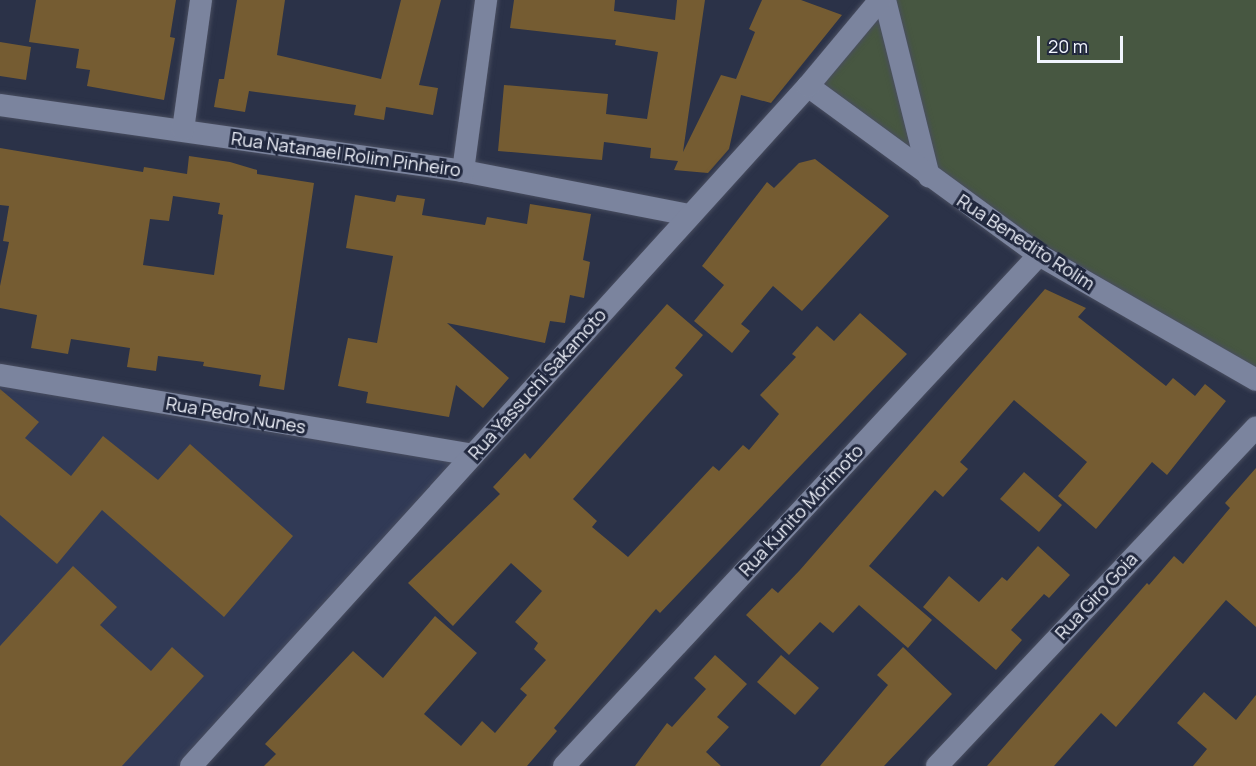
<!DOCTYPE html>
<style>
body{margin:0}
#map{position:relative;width:1256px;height:766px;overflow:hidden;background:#2b3248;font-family:Manrope,sans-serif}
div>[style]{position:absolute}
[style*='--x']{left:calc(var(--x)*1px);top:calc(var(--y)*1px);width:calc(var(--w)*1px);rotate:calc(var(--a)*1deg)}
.built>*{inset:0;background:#313a56}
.green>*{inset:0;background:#475741}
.building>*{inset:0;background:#755c32}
.roads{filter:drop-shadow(0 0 2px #494e60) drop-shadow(0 0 2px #494e60)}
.minor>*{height:22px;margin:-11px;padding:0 11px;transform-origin:11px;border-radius:11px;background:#7b849e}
span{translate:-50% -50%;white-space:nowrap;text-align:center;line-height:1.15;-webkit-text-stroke:6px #21283e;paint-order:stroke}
.street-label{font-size:18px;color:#f1f4fd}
.scale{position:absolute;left:1037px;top:36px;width:86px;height:27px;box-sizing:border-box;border:3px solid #f1f4fd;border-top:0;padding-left:8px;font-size:18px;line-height:21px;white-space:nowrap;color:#f1f4fd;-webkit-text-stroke:4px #21283e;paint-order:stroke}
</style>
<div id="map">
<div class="built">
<div style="clip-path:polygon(0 382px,467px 462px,191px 766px,0 766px)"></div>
</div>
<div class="green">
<div style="clip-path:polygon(893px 0,1256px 0,1256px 368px,1053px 250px,937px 171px)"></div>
<div style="clip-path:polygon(882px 5px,922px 165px,815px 85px)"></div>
</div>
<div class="building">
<div style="clip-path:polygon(36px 0,176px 0,170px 37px,175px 38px,164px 100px,87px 86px,90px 70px,76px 68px,79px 49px,29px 42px)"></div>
<div style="clip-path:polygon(237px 0,285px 0,277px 55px,381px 79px,401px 0,441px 0,419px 85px,438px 88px,433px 115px,386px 107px,384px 120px,354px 115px,356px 105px,249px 91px,245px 112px,214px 107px,219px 79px,224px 79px)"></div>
<div style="clip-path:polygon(514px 0,615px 0,614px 11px,675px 20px,677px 0,705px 0,683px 152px,721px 75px,736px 79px,755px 32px,749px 29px,762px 0,801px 0,842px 15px,771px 103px,741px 95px,729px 149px,708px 173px,674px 170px,678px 161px,650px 158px,651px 148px,604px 142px,602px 160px,498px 151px,504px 85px,608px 94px,606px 114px,647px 119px,658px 52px,615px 45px,616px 40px,510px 28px)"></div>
<div style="clip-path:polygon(0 42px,31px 47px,26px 80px,0 76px)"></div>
<div style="clip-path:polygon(evenodd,0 148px,143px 172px,144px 167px,187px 174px,189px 156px,230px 162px,257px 170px,257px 174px,314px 183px,284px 390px,259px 386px,261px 375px,203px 366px,204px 362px,158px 356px,156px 371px,127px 367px,130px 348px,71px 339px,68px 354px,31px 348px,37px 315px,0 308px,0 286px,9px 242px,3px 241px,9px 206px,0 205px,0 148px,173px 196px,220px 203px,218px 214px,223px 215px,214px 275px,143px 265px,150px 219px,169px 221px,173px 196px)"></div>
<div style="clip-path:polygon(815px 159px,889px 216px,802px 311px,773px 286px,741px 324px,750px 331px,732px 353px,694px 321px,724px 285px,702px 266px,767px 182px,774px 188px,799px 163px)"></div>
<div style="clip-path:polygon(355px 195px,395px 202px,397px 195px,425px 199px,422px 215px,485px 225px,487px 217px,527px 224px,530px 204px,591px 214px,583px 260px,590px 262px,584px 298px,570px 295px,565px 323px,550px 321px,545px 343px,447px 323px,509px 378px,483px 408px,456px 385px,449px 417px,366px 403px,368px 392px,338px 386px,348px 338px,377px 343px,393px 256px,346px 248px)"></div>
<div style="clip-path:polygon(1045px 289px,1086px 308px,1078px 317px,1166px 386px,1173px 378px,1195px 396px,1205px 384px,1226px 401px,1167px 475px,1152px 462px,1096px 529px,1058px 496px,1087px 462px,1014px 400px,960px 462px,968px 469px,943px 497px,935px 490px,869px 566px,932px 620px,908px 648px,859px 605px,833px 633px,820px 622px,789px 655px,746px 615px,772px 588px,778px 593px,800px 570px)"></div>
<div style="clip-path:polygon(667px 304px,703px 335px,675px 368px,683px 375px,573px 499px,597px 521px,592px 527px,628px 557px,713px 466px,719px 471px,743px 445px,749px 450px,779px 414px,760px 395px,796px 357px,792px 354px,817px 326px,834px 341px,860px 313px,907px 354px,660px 613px,656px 609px,554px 728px,557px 731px,527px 766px,264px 766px,276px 754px,265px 744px,353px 651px,383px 678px,435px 616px,477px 653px,424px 714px,461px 746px,482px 721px,495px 733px,527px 695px,520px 689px,546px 660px,534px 649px,538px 643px,515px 622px,542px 591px,511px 563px,453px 626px,408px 583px,500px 494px,493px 487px,525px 453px,530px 459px)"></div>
<div style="clip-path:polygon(0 389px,39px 422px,25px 438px,71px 476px,103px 436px,158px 480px,190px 444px,293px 536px,224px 617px,102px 510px,57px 564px,0 515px)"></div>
<div style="clip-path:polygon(1256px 468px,1256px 627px,1226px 600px,1116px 727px,1101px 713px,1054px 766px,987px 766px,1147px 583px,1149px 585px,1174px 556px,1183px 564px,1230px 508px,1225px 503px)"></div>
<div style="clip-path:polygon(1024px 472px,1062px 505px,1039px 532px,1000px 499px)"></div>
<div style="clip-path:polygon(1038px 546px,1070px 575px,1049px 598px,1044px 594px,1011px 630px,1022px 640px,996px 670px,923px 607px,949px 576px,979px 602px,1002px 577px,1007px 581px)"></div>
<div style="clip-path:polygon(73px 566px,117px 607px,100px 625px,151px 671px,172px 647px,204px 676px,122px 766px,0 766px,0 646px)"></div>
<div style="clip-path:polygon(903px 647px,952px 694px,884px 766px,820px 766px,888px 685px,877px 675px)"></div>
<div style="clip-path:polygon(715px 655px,747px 684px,717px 717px,729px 727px,706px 752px,721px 766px,635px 766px,667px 723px,672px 727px,706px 689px,694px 678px)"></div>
<div style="clip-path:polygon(781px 655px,819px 688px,795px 715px,757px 682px)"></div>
<div style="clip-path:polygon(1204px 692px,1236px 720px,1256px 695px,1256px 766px,1193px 766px,1207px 749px,1177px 723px)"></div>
</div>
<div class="roads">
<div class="minor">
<div style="--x:885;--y:0;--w:182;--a:76"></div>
<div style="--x:808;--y:86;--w:286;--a:36.2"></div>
<div style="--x:1039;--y:255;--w:250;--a:29.9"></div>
<div style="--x:0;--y:105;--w:468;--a:8.1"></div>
<div style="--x:463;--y:171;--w:231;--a:11"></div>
<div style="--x:183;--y:130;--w:131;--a:-82.1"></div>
<div style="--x:463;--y:171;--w:173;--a:-82.3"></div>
<div style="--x:0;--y:375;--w:479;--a:9.6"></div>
<div style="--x:191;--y:766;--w:918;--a:-47.78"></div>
<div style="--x:808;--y:86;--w:112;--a:-50.1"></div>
<div style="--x:564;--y:766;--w:698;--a:-47.09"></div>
<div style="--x:937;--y:766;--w:465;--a:-46.7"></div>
</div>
</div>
<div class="street-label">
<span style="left:346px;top:154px;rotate:8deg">Rua Natanael Rolim Pinheiro</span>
<span style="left:1026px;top:242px;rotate:33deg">Rua Benedito Rolim</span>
<span style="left:537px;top:384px;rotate:-48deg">Rua Yassuchi Sakamoto</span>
<span style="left:236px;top:415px;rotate:10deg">Rua Pedro Nunes</span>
<span style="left:801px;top:510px;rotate:-47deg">Rua Kunito Morimoto</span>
<span style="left:1096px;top:596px;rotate:-47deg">Rua Giro Goia</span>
</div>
<div class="scale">20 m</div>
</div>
